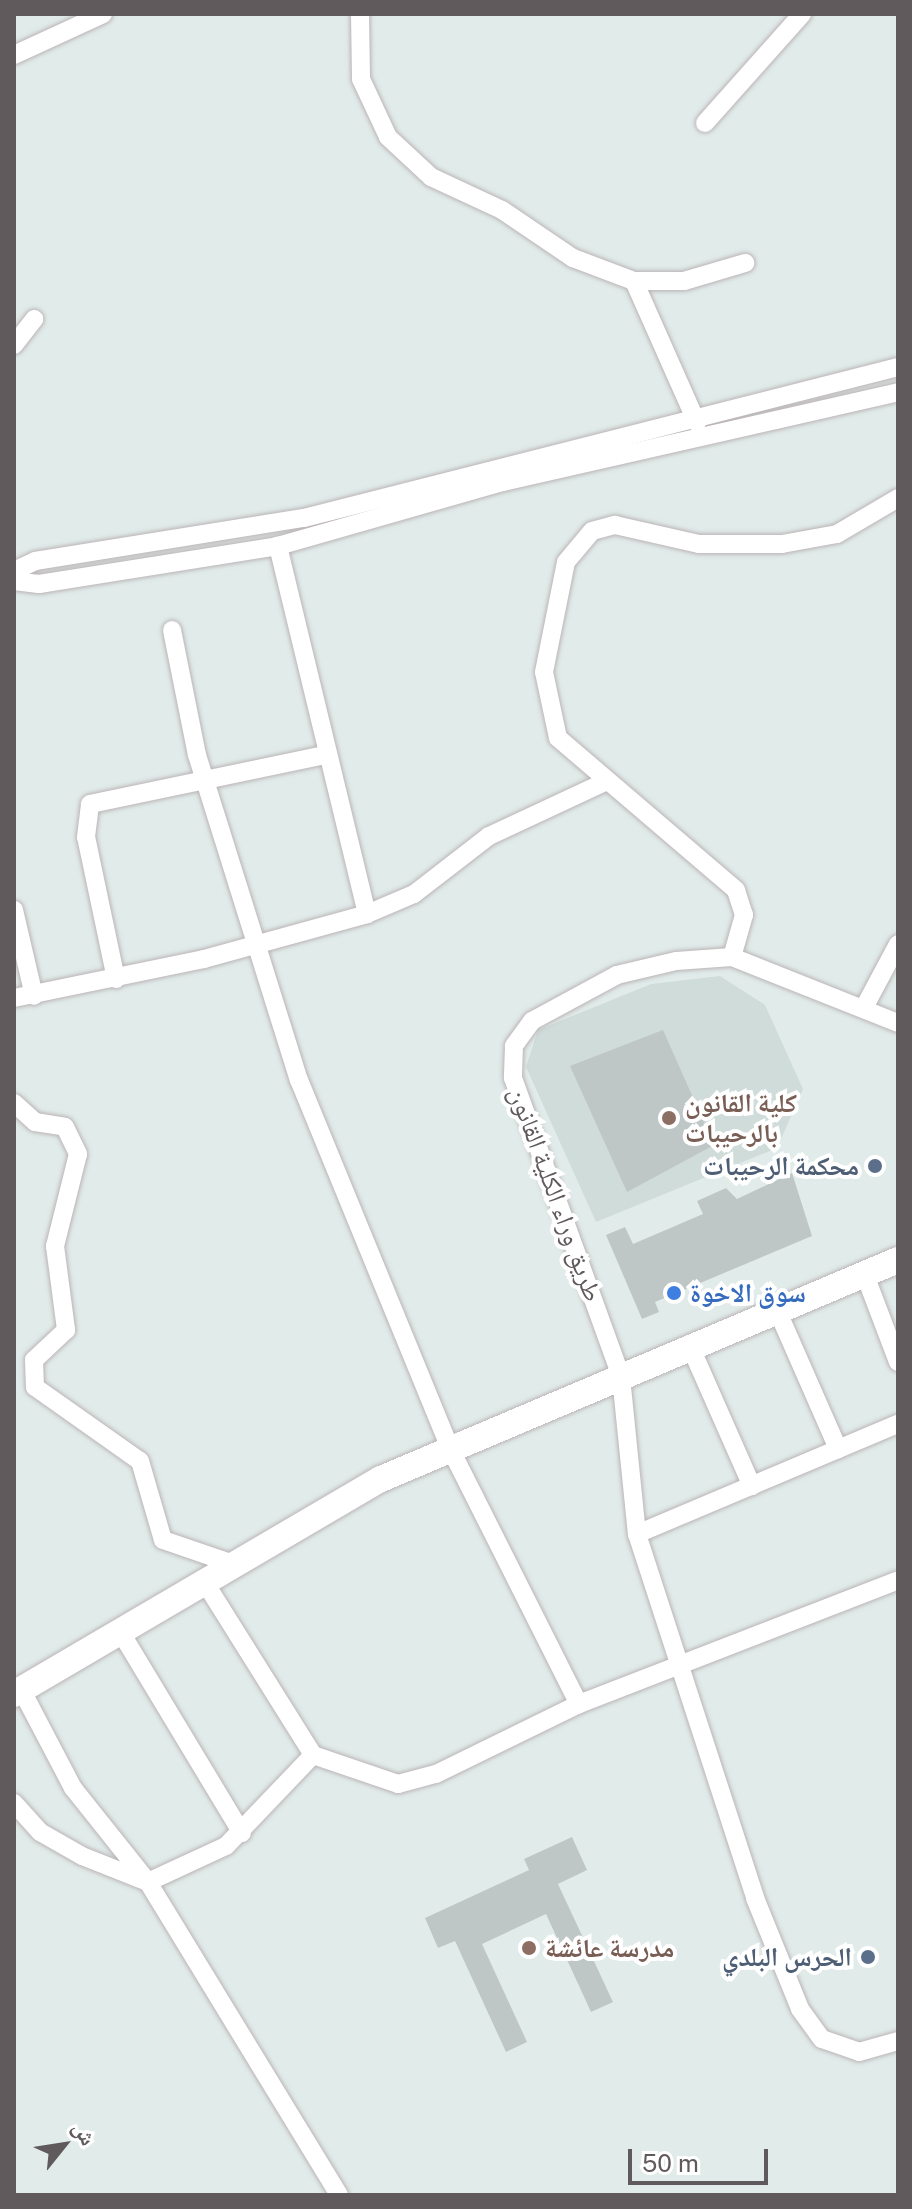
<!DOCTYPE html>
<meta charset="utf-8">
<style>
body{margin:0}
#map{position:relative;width:912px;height:2209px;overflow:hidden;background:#e1ecea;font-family:"Public Sans","Noto Naskh Arabic",sans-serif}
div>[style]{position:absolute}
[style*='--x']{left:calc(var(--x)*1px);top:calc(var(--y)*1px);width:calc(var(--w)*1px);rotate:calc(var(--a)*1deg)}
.education>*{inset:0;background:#cfdcda}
.building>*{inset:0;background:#bec7c5}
.roads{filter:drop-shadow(0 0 2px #bbb4b6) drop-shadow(0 0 2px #bbb4b6)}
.minor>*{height:18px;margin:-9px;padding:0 9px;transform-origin:9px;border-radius:9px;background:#fff}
.secondary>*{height:26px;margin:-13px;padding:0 13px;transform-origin:13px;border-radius:13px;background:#fff}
.dots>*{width:22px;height:22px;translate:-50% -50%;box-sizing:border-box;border:4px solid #fff;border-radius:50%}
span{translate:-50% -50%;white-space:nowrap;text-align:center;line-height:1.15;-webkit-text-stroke:8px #fff;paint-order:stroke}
.education-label{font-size:26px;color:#785e54;font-weight:700}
.left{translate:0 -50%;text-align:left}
.service-label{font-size:26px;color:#4e5e75;font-weight:700}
.right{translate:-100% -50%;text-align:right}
.street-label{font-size:26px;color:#615a5c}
.shop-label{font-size:26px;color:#366cbe;font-weight:700}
.frame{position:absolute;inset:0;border:16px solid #615a5c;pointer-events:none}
.north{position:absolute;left:24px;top:2105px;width:80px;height:80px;-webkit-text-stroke:6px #fff;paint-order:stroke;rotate:60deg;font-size:22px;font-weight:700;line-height:32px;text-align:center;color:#615a5c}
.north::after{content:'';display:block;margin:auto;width:28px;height:36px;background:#615a5c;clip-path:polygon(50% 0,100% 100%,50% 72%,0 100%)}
.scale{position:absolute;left:628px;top:2149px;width:140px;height:36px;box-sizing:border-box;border:4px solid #615a5c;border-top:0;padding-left:10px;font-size:24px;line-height:28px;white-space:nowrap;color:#615a5c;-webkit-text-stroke:6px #fff;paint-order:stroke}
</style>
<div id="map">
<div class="education">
<div style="clip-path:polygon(720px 976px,765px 1005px,803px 1089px,777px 1148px,596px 1222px,526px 1067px,538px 1030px,651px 984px)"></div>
</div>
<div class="building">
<div style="clip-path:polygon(663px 1030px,714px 1145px,627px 1192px,570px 1066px)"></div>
<div style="clip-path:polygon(792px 1173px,812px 1236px,655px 1302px,659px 1312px,642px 1319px,606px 1235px,625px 1227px,633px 1244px,703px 1214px,697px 1201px,726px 1188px,737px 1199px)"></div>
<div style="clip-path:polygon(572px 1837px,587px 1870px,558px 1884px,613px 2002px,591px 2012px,546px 1914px,482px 1944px,527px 2042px,506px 2052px,455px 1941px,438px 1948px,425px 1918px,529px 1870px,524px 1859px)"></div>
</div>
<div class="roads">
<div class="minor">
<div style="--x:360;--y:14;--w:65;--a:89.1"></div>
<div style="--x:361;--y:79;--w:64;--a:65"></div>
<div style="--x:388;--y:137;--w:59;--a:42.9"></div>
<div style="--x:431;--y:177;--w:78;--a:24.9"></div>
<div style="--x:502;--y:210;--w:86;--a:34.1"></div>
<div style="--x:573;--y:258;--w:65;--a:20.7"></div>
<div style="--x:634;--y:281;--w:155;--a:66.1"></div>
<div style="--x:14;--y:55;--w:98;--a:-24.7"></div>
<div style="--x:705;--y:123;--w:146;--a:-48.3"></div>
<div style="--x:634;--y:281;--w:50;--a:0"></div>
<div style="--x:684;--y:281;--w:64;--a:-16.4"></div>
<div style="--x:14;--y:345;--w:33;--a:-52"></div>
<div style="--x:14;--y:571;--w:23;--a:-25"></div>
<div style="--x:35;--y:561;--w:272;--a:-9.1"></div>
<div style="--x:304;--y:518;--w:613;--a:-14.26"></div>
<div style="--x:14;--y:581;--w:25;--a:7"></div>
<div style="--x:39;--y:584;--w:242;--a:-9"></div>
<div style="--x:278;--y:546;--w:234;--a:-15.9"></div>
<div style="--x:503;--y:482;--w:405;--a:-12.8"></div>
<div style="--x:172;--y:630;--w:127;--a:78.7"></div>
<div style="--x:197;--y:755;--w:341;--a:72.6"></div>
<div style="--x:299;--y:1080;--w:396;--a:67.7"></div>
<div style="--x:449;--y:1446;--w:289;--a:63.3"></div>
<div style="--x:14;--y:910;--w:88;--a:76.9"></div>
<div style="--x:367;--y:914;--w:51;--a:-23.1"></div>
<div style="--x:414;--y:894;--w:95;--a:-37.7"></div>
<div style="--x:489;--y:836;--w:128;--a:-25"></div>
<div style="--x:732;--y:957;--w:44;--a:-74.1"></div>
<div style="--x:744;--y:915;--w:26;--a:-108"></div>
<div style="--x:736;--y:890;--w:234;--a:-139.5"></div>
<div style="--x:558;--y:738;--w:67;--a:-102"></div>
<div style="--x:544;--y:672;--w:112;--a:-78.7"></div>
<div style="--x:566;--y:562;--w:40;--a:-50"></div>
<div style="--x:592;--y:531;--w:24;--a:-15"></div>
<div style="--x:615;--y:525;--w:86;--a:12.7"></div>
<div style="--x:699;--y:544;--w:83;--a:0"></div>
<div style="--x:782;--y:544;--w:56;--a:-10.3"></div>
<div style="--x:837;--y:534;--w:71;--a:-30.5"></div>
<div style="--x:116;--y:979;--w:145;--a:-101.9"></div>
<div style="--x:86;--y:837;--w:33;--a:-83"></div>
<div style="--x:90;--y:804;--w:240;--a:-11.8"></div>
<div style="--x:14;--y:998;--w:194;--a:-11.6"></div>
<div style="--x:204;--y:959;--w:169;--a:-15.4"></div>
<div style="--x:367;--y:914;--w:379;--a:-103.6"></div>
<div style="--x:866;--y:1004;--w:68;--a:-61.9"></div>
<div style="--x:898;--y:1023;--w:179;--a:-158.3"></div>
<div style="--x:732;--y:957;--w:56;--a:175.9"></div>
<div style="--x:676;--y:961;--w:61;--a:166.7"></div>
<div style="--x:617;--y:975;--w:97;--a:151.6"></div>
<div style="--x:532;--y:1021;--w:31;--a:126"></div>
<div style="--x:514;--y:1046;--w:32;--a:92"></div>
<div style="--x:513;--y:1078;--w:318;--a:70.1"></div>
<div style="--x:621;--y:1377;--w:158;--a:84.2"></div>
<div style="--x:637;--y:1534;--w:383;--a:72"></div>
<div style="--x:755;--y:1898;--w:120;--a:67.9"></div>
<div style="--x:800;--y:2009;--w:37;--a:54"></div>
<div style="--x:822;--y:2039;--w:39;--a:19"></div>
<div style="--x:859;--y:2052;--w:41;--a:-15.8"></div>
<div style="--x:14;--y:1103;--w:28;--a:42"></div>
<div style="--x:35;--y:1122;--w:30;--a:9"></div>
<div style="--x:65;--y:1127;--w:30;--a:64"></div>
<div style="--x:78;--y:1154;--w:95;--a:104"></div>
<div style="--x:55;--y:1246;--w:85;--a:82.5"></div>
<div style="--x:66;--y:1330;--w:44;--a:136.8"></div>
<div style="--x:34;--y:1360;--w:27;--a:88"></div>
<div style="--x:35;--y:1387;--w:128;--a:35.2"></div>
<div style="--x:140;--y:1461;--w:82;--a:73.8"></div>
<div style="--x:163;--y:1540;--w:74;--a:18.9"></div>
<div style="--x:865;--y:1275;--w:93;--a:69.2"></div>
<div style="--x:778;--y:1312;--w:150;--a:66.3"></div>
<div style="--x:691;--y:1348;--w:151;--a:66.2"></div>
<div style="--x:637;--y:1534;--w:283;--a:-22.9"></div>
<div style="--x:204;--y:1581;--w:205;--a:57.9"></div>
<div style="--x:313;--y:1755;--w:90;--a:18.8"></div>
<div style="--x:398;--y:1784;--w:39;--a:-15"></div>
<div style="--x:436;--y:1774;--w:159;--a:-26.1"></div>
<div style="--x:579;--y:1704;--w:342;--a:-21.2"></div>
<div style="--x:120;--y:1631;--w:236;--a:58.9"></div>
<div style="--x:21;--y:1689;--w:112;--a:62.3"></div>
<div style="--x:73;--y:1788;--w:120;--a:51.4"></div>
<div style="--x:148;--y:1882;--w:367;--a:58.6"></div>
<div style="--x:14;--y:1803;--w:39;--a:48"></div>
<div style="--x:40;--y:1832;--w:48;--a:29.7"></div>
<div style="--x:82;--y:1856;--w:71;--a:21.5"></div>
<div style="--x:148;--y:1882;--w:86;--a:-24.8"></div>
<div style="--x:226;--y:1846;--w:126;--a:-46.3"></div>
</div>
<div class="secondary">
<div style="--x:14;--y:1694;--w:425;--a:-30.4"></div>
<div style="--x:381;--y:1479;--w:561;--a:-22.96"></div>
</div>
</div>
<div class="dots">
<div style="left:669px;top:1118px;background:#8d6e63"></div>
<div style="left:875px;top:1166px;background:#5c6f8a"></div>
<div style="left:674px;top:1293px;background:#3f7fe0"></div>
<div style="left:529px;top:1948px;background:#8d6e63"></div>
<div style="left:868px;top:1957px;background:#5c6f8a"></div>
</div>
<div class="education-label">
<span class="left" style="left:685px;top:1118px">كلية القانون<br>بالرحيبات</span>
<span class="left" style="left:545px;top:1948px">مدرسة عائشة</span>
</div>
<div class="service-label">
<span class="right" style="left:859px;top:1166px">محكمة الرحيبات</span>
<span class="right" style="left:852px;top:1957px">الحرس البلدي</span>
</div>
<div class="street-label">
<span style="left:556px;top:1194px;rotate:70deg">طريق وراء الكلية القانون</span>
</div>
<div class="shop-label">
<span class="left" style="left:690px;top:1293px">سوق الاخوة</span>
</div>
<div class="frame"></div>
<div class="north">ش</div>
<div class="scale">50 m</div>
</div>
